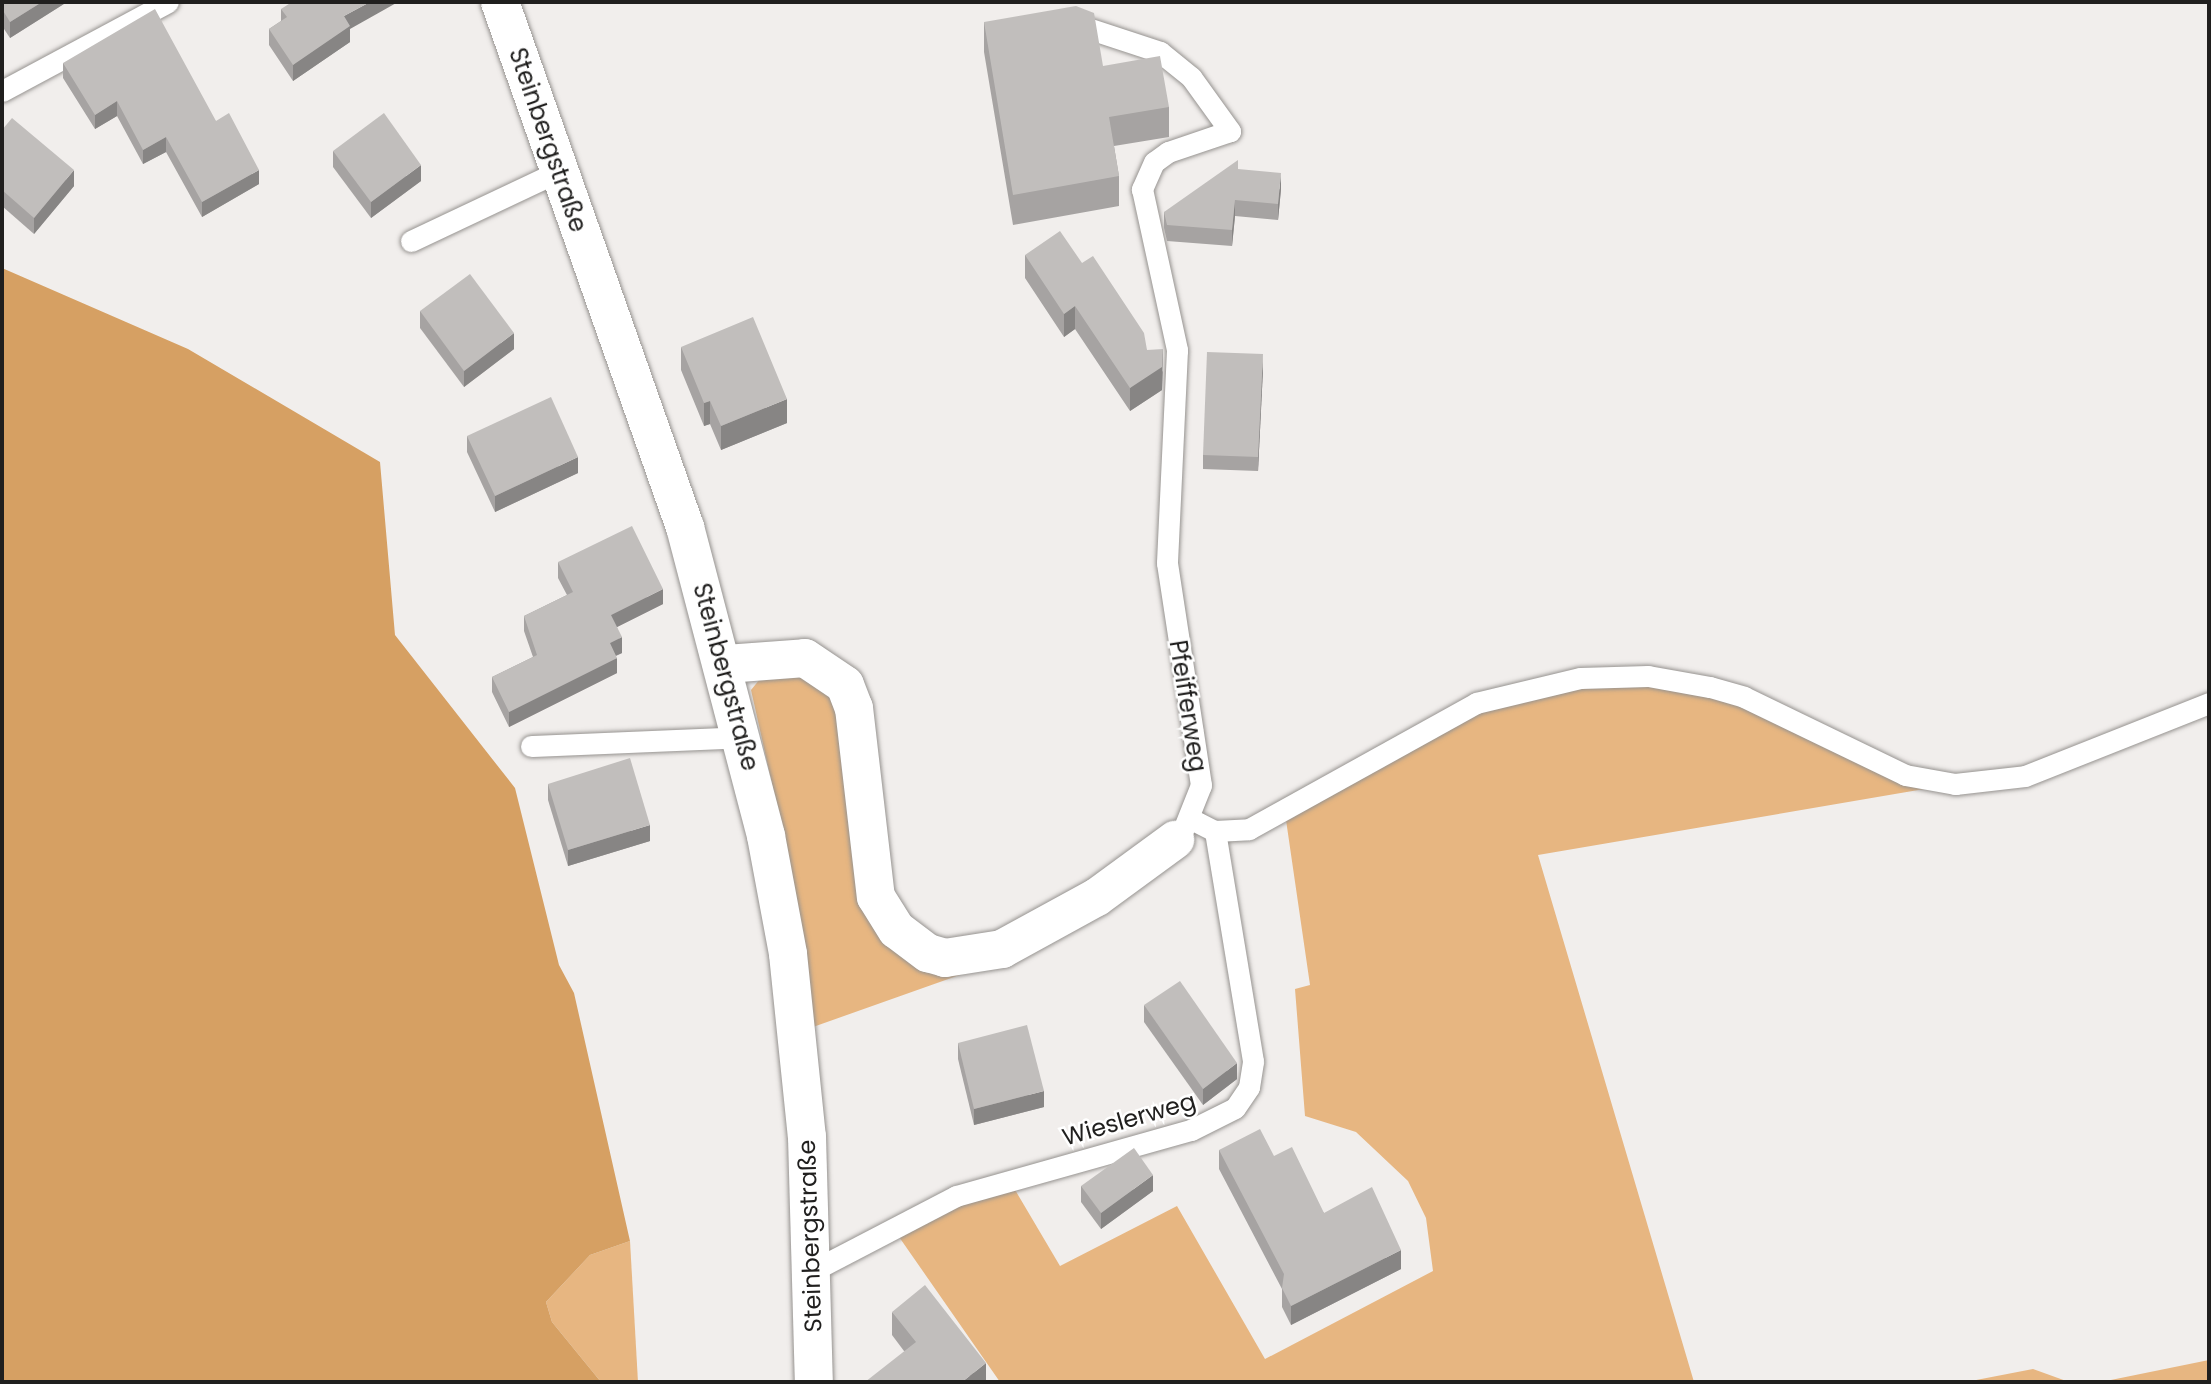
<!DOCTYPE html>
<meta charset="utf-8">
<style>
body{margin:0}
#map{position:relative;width:2211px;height:1384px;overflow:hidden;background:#f1eeec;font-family:Poppins,sans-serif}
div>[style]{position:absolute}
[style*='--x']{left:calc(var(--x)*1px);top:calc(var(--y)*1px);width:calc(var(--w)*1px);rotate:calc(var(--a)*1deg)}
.green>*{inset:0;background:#e7b681}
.forest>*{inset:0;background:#d6a063}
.roads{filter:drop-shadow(0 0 2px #969390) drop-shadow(0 0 2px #969390)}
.service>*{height:21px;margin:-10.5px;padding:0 10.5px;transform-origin:10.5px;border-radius:10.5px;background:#fff}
.minor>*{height:38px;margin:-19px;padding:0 19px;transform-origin:19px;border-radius:19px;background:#fff}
.tertiary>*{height:38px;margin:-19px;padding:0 19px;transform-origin:19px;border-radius:19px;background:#fff}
.wall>*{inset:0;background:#a6a3a2}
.shaded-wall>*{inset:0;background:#878584}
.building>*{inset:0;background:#c1bebc}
span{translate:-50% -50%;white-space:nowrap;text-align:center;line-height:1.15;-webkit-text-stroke:5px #fff;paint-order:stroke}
.street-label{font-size:24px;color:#201f1e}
.frame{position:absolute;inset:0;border:4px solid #201f1e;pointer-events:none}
</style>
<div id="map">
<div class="green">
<div style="clip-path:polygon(769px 668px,831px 685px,865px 901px,985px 966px,813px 1027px,783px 833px,751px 690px)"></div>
<div style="clip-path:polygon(1647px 683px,1742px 704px,1930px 788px,1538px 855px,1694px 1382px,1000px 1382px,897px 1234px,959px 1204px,1014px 1188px,1060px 1266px,1177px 1206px,1265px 1359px,1433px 1271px,1426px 1218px,1408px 1181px,1356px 1132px,1305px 1116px,1295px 989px,1310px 985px,1286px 820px,1479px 710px,1539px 691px)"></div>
<div style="clip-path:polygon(630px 1241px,638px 1382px,601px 1382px,552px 1322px,546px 1302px,590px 1255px)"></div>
<div style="clip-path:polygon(2209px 1360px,2209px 1382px,2101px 1382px)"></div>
<div style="clip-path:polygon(2033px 1369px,2069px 1382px,1967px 1382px,1971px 1381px)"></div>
</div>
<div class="forest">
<div style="clip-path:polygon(2px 268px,188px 349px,380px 462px,395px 635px,515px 788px,559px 965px,574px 993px,630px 1241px,590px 1255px,546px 1302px,552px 1322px,601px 1382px,2px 1382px)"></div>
</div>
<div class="roads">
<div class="service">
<div style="--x:1069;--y:22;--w:96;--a:18.2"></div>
<div style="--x:1160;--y:52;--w:40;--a:39"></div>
<div style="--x:1191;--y:77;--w:67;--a:54.2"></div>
<div style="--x:1230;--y:131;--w:65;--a:161.3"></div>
<div style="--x:1168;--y:152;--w:17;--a:144"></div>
<div style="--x:1154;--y:162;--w:30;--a:114"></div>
<div style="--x:1142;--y:189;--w:165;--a:77.7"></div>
<div style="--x:1177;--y:350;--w:213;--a:92.7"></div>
<div style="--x:1167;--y:563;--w:225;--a:81.3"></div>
<div style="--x:1201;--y:785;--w:48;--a:111.8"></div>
<div style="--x:2;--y:91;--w:188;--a:-28.2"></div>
<div style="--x:411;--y:241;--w:164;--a:-25.3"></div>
<div style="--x:531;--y:746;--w:212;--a:-2.4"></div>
<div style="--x:1191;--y:819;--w:27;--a:27"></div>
<div style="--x:1215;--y:831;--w:34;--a:-3"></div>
<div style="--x:1249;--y:829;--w:260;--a:-29"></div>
<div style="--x:1476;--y:703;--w:107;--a:-13.5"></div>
<div style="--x:1580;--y:678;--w:68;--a:-1.7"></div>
<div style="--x:1648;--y:676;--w:63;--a:10.1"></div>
<div style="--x:1710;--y:687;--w:35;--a:16"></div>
<div style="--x:1744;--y:697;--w:179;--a:25.8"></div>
<div style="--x:1905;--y:775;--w:51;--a:10.2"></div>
<div style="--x:1955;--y:784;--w:70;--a:-6.5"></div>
<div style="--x:2025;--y:776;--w:198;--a:-21.6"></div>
<div style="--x:814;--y:1270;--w:160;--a:-27.5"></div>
<div style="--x:956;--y:1196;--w:244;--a:-15.7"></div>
<div style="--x:1191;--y:1130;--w:49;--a:-26.6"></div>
<div style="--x:1235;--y:1108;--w:25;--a:-56"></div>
<div style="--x:1249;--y:1087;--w:26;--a:-81"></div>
<div style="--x:1253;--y:1061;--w:233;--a:-99.4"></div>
</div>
<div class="minor">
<div style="--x:726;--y:664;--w:79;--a:-4.3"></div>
<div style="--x:805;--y:658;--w:48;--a:34"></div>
<div style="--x:845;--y:685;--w:25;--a:69"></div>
<div style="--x:854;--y:708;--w:190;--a:83.4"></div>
<div style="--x:876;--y:897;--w:39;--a:58"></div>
<div style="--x:897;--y:930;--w:39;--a:37"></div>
<div style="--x:928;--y:953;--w:18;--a:16"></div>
<div style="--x:945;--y:958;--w:58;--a:-9"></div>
<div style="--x:1002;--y:949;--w:108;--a:-28.7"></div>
<div style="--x:1097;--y:897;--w:97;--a:-36.2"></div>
</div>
<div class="tertiary">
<div style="--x:500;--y:2;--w:557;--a:70.59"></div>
<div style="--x:685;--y:527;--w:319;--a:75.3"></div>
<div style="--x:766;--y:836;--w:120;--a:79.4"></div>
<div style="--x:788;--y:954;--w:184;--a:84.1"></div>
<div style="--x:807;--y:1137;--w:245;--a:88.4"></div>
</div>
</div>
<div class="wall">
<div style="clip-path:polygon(2px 2px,67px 2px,10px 38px,2px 26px)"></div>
<div style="clip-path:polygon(281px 9px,350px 29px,350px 42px,293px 81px,269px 45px,269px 29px,281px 21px)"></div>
<div style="clip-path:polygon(984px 22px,1103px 66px,1169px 107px,1169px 137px,1114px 146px,1119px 176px,1119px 206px,1013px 225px,984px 52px)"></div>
<div style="clip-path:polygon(63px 63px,216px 121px,259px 184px,202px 217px,166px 152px,143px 164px,117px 116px,95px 129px,63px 78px)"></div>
<div style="clip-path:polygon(2px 130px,74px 186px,34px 234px,2px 206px)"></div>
<div style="clip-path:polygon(333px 151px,421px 181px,371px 218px,333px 167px)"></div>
<div style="clip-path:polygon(1281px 189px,1278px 220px,1235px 216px,1232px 246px,1167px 241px,1164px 228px,1164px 212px)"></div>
<div style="clip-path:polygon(1025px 255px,1082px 263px,1163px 372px,1162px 390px,1130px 411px,1075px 329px,1064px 337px,1025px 278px)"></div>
<div style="clip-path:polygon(420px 311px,514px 349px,464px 387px,420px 328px)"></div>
<div style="clip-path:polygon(681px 347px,787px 423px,721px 450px,710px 424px,704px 426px,681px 370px)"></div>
<div style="clip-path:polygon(1263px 369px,1258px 471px,1203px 469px,1203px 455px)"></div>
<div style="clip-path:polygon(467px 436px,578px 473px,495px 512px,467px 452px)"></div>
<div style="clip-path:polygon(558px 562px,663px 604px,617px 627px,622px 653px,616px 656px,617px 673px,509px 727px,492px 692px,492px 677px,533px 657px,524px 631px,524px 616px,567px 595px,558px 578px)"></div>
<div style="clip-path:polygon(548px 784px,650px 841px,568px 866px,548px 800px)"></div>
<div style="clip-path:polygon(1144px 1005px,1237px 1079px,1203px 1105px,1144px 1022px)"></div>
<div style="clip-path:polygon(958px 1043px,1044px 1107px,974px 1125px,958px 1059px)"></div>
<div style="clip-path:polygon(1219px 1150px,1274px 1156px,1324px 1213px,1401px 1269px,1291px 1325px,1282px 1307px,1282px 1289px,1219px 1169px)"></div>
<div style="clip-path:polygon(1081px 1186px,1153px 1191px,1101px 1229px,1081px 1202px)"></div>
<div style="clip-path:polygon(892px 1312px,986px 1382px,904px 1351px,892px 1335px)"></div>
</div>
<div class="shaded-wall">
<div style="clip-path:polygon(42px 2px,67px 2px,10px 38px,10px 22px)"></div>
<div style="clip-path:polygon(370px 2px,398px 2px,350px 29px,350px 42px,293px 81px,293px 65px,344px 16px)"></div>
<div style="clip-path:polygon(117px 101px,117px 116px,95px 129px,95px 115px)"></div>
<div style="clip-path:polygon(166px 137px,166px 152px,143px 164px,143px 150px)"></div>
<div style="clip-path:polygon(421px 165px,421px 181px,371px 218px,371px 202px)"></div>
<div style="clip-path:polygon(74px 170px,74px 186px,34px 234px,34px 218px)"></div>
<div style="clip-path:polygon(259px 170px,259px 184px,202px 217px,202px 202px)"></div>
<div style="clip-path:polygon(1281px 173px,1281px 189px,1278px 220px,1278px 204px)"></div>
<div style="clip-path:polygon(1235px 200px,1235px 216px,1232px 246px,1232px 230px)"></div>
<div style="clip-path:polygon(1075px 306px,1075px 329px,1064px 337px,1064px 314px)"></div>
<div style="clip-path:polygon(514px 333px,514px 349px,464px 387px,464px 371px)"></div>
<div style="clip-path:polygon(1163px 349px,1162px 390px,1130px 411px,1130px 388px)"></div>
<div style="clip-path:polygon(1263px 354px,1263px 369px,1258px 471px,1258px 457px)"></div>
<div style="clip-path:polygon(787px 399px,787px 423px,721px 450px,721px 426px)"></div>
<div style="clip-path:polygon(710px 401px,710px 424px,704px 426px,704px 403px)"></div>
<div style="clip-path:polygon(578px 457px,578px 473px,495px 512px,495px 496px)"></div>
<div style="clip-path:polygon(663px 589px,663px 604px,611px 630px,611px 615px)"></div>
<div style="clip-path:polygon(622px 637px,622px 653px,610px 658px,610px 643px)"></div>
<div style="clip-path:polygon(617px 658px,617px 673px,509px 727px,509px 712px)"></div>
<div style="clip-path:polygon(650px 825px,650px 841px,568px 866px,568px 850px)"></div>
<div style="clip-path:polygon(1237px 1063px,1237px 1079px,1203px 1105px,1203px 1089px)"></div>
<div style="clip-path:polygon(1044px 1091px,1044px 1107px,974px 1125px,974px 1109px)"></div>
<div style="clip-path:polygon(1153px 1175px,1153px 1191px,1101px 1229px,1101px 1213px)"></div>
<div style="clip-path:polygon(1401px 1250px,1401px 1269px,1291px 1325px,1291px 1306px)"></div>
<div style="clip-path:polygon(986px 1363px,986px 1382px,962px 1382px)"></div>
</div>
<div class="building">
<div style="clip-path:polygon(2px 2px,42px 2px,10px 22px,2px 9px)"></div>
<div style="clip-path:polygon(292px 2px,370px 2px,344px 16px,350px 26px,293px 65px,269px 29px,287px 17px,281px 9px)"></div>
<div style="clip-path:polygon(1076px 6px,1094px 13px,1103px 66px,1160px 56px,1169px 107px,1109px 117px,1119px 176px,1013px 195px,984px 22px)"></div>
<div style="clip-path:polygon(155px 9px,216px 121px,229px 113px,259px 170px,202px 202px,166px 137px,143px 150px,117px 101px,95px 115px,63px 63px)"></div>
<div style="clip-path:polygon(384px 113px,421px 165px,371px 202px,333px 151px)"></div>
<div style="clip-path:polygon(12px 118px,74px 170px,34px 218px,2px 190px,2px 130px)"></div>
<div style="clip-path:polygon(1238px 160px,1238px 169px,1281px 173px,1278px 204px,1235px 200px,1232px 230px,1167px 225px,1164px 212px)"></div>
<div style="clip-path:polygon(1060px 231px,1082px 263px,1093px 256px,1144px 333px,1147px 350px,1163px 349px,1162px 367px,1130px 388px,1075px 306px,1064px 314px,1025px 255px)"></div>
<div style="clip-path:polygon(470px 274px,514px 333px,464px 371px,420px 311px)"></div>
<div style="clip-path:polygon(753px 317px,787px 399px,721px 426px,710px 401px,704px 403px,681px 347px)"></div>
<div style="clip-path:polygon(1207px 352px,1263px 354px,1258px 457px,1203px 455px)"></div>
<div style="clip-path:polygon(551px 397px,578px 457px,495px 496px,467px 436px)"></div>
<div style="clip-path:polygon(632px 526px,663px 589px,611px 615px,622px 637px,610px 643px,617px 658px,509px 712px,492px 677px,537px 655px,524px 616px,573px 592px,558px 562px)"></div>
<div style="clip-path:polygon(630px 758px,650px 825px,568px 850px,548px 784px)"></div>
<div style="clip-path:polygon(1180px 981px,1237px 1063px,1203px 1089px,1144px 1005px)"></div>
<div style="clip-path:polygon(1027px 1025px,1044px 1091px,974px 1109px,958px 1043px)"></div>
<div style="clip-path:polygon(1260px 1129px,1274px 1156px,1292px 1147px,1324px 1213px,1372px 1187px,1401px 1250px,1291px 1306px,1282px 1288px,1284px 1274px,1219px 1150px)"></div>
<div style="clip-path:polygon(1134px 1148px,1153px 1175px,1101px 1213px,1081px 1186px)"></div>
<div style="clip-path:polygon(925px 1285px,986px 1363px,962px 1382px,865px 1382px,916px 1342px,892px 1312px)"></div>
</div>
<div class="street-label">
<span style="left:548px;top:140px;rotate:71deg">Steinbergstraße</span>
<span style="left:726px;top:677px;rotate:75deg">Steinbergstraße</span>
<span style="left:1188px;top:706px;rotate:81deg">Pfeifferweg</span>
<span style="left:1129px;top:1119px;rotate:-16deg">Wieslerweg</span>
<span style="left:810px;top:1236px;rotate:-92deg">Steinbergstraße</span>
</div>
<div class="frame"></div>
</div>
